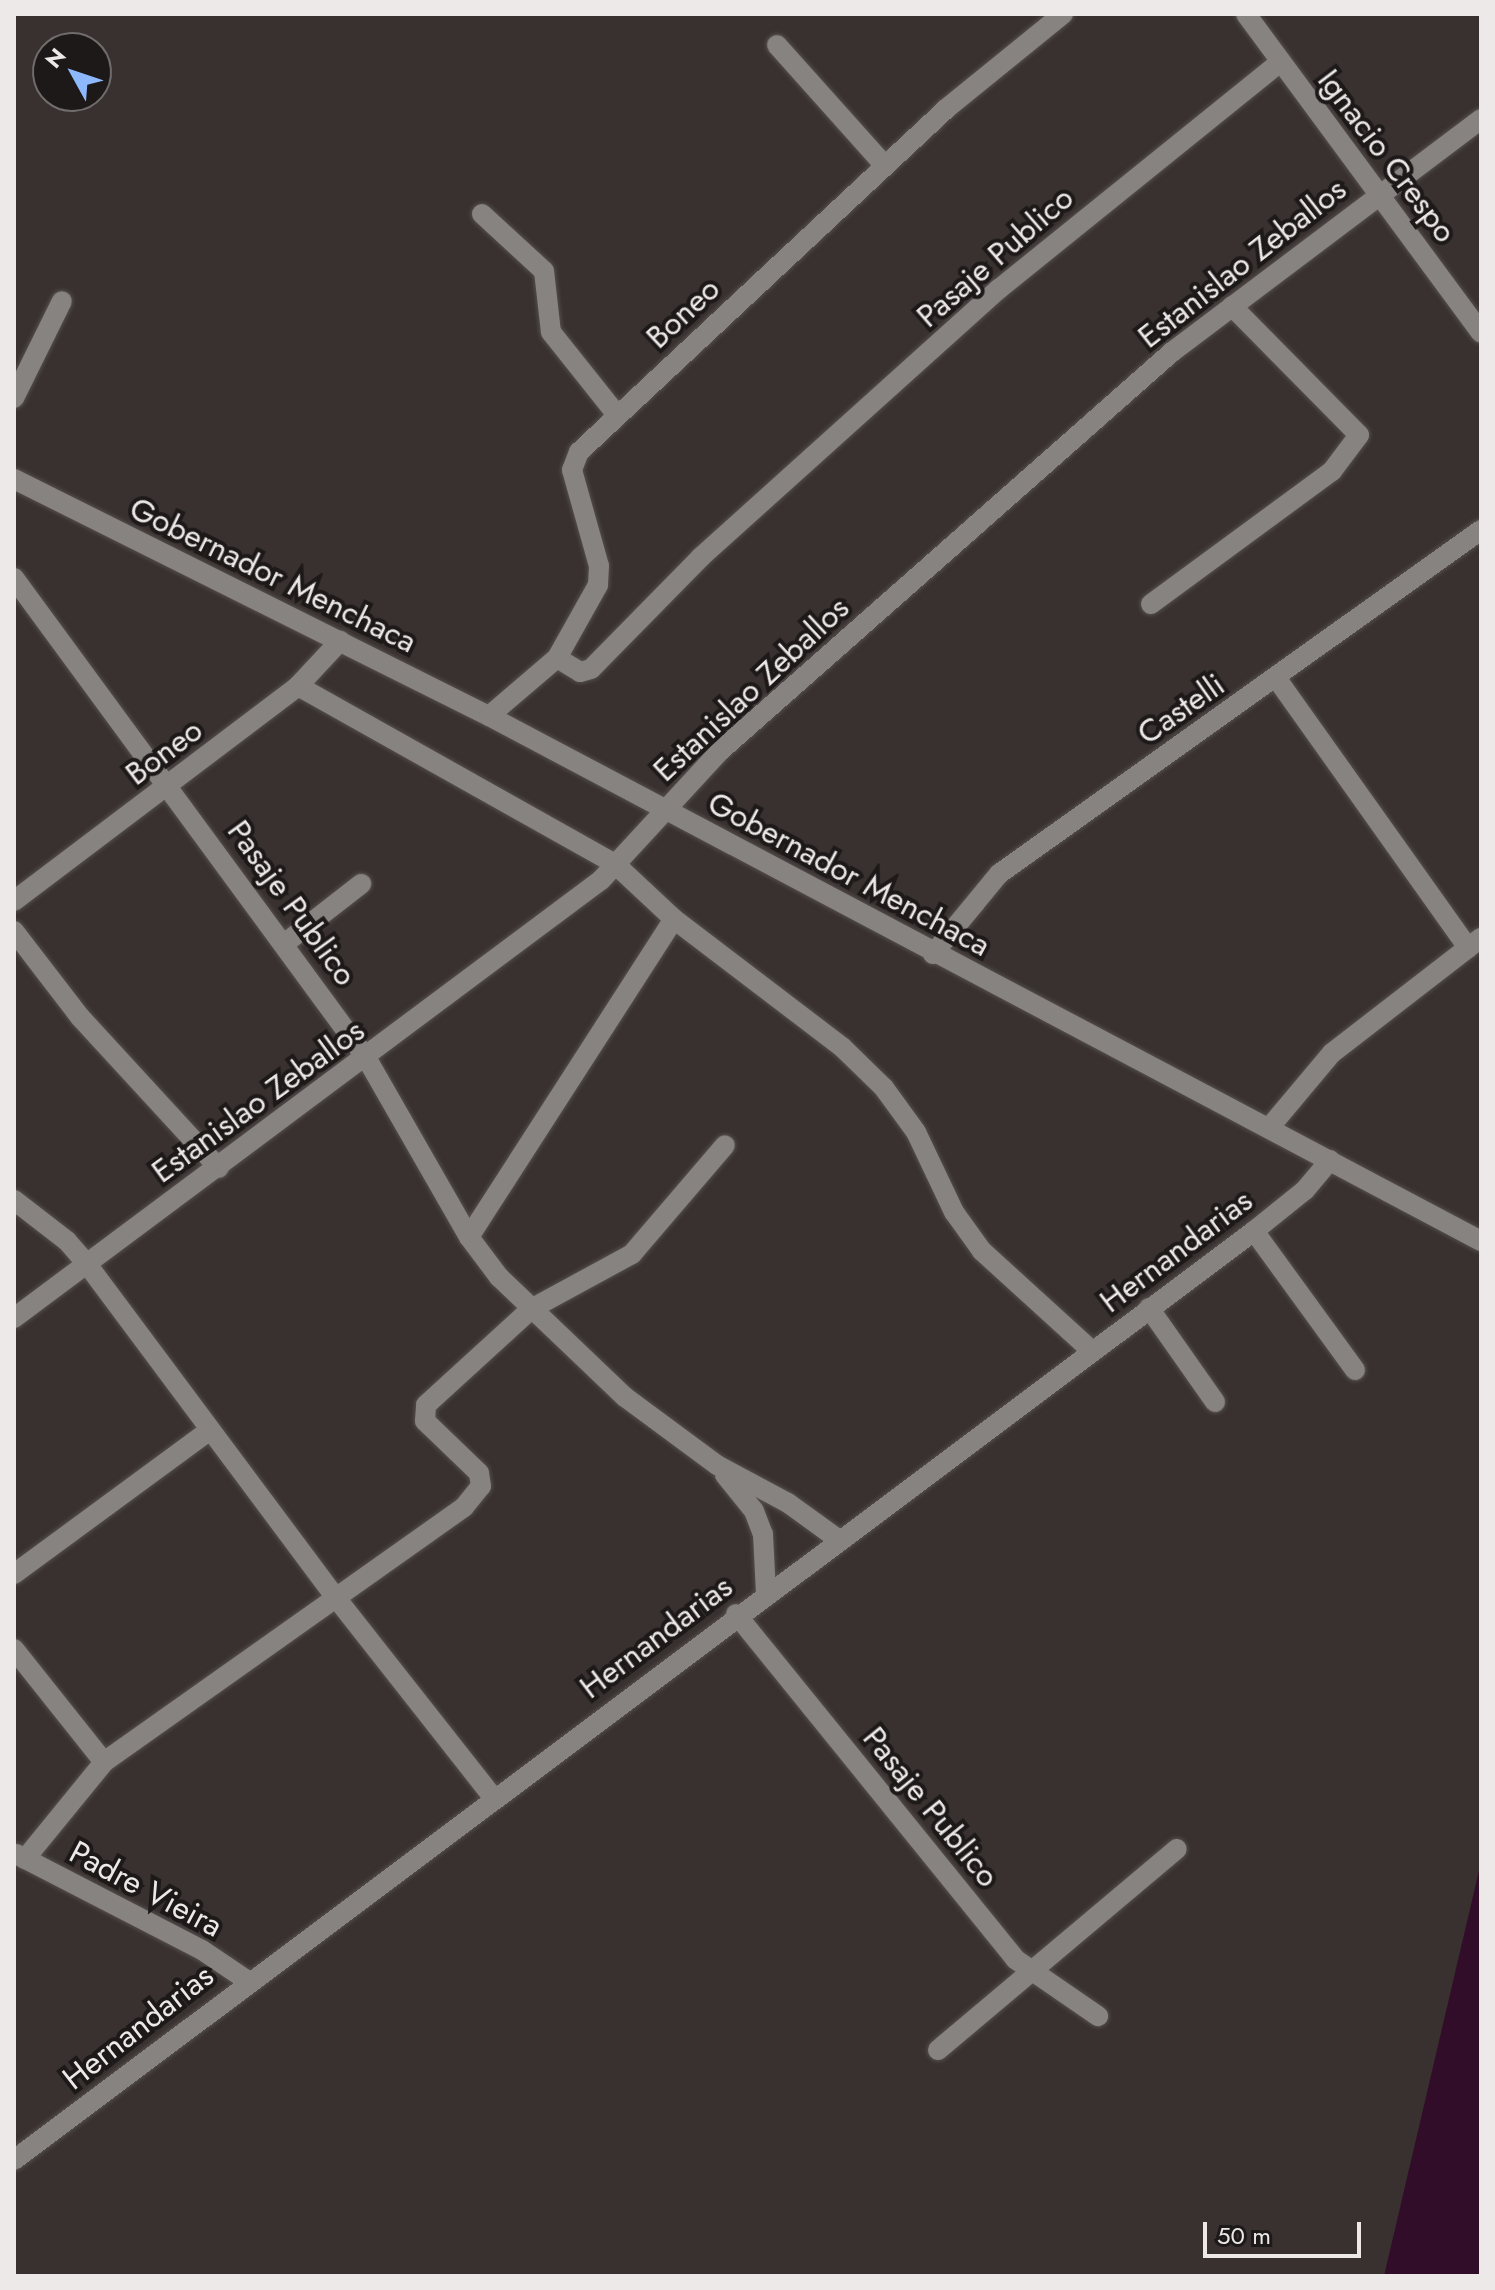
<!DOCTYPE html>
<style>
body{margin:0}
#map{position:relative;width:1495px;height:2290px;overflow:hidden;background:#38312f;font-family:Jost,sans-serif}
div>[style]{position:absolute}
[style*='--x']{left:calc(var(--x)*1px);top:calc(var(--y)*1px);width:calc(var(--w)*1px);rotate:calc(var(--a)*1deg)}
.water>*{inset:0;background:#320d29}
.roads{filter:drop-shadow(0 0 2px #554e4d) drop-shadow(0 0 2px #554e4d)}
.minor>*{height:20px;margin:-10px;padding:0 10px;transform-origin:10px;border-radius:10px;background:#868381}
span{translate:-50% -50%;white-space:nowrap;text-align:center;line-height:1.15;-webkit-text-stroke:8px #1d1919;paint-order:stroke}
.street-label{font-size:32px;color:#ede9e8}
.frame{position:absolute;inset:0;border:16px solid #ede9e8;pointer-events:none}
.north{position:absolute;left:32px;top:32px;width:80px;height:80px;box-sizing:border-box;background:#1d1919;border:2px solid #706c6c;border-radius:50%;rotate:310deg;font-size:22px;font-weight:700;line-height:32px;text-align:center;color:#ede9e8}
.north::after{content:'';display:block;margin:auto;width:28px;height:36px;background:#8db9fc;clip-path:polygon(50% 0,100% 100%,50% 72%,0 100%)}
.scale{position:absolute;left:1203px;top:2222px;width:158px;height:36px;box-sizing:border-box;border:4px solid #ede9e8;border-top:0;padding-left:10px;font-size:24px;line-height:28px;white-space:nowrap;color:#ede9e8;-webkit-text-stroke:6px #1d1919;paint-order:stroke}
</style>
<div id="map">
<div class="water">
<div style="clip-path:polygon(1481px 1862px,1481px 2276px,1384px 2276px)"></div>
</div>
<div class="roads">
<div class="minor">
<div style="--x:1246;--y:14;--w:396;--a:53.6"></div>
<div style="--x:777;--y:45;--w:162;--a:48.2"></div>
<div style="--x:482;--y:214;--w:84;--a:42.6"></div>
<div style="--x:544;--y:271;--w:61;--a:83.5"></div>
<div style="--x:551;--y:332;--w:106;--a:51.5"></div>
<div style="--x:14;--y:398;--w:108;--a:-63.7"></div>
<div style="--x:14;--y:479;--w:531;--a:26.52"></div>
<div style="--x:489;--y:716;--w:1122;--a:27.89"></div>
<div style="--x:14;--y:578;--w:597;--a:53.73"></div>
<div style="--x:367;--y:1059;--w:205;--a:60.2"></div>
<div style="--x:469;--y:1237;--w:50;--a:53.1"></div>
<div style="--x:499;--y:1277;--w:174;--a:43.6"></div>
<div style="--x:625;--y:1397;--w:114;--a:36.5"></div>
<div style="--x:717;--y:1465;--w:81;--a:28.2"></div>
<div style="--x:788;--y:1503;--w:62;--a:35.8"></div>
<div style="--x:1151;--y:604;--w:225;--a:-36.3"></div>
<div style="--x:1332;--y:471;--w:45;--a:-53.1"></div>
<div style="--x:1359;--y:435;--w:181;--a:-134.6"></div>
<div style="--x:557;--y:658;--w:27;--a:31"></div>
<div style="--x:580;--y:672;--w:11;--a:-15"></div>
<div style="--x:591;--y:669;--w:157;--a:-45.5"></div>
<div style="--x:701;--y:557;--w:401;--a:-42"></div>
<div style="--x:999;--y:289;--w:361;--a:-38.9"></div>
<div style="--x:1277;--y:679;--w:330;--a:54.6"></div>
<div style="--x:298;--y:686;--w:364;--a:29.3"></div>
<div style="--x:615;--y:864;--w:81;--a:43"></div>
<div style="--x:674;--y:919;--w:211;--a:37.3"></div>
<div style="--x:842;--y:1047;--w:59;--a:44.3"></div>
<div style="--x:884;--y:1088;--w:54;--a:54"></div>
<div style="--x:916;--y:1132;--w:89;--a:64.6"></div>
<div style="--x:954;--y:1212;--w:48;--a:54.3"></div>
<div style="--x:982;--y:1251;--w:149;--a:42.3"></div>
<div style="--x:489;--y:716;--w:89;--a:-40.5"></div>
<div style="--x:557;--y:658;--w:84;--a:-60.7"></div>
<div style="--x:598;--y:585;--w:19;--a:-87"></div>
<div style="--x:599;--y:566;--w:100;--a:-105.7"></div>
<div style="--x:572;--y:470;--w:19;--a:-69"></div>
<div style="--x:579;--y:452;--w:502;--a:-43.06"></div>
<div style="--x:946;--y:109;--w:151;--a:-39.1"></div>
<div style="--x:14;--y:901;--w:356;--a:-37.1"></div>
<div style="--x:298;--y:686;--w:62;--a:-47"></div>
<div style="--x:14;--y:931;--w:108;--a:52.5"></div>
<div style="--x:80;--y:1017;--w:205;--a:47.4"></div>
<div style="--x:284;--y:944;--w:98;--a:-37.9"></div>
<div style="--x:933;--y:954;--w:104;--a:-50.5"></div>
<div style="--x:999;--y:874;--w:592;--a:-35.52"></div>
<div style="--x:1269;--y:1128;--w:98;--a:-50"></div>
<div style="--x:1332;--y:1053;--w:188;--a:-37.7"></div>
<div style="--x:14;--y:1200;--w:67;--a:37.7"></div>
<div style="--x:67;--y:1241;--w:30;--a:49"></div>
<div style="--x:87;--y:1264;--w:418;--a:53.3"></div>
<div style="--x:337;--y:1599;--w:252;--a:51.8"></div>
<div style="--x:1254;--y:1231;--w:172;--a:54"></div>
<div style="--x:469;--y:1237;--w:378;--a:-57.2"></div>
<div style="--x:1149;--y:1308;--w:115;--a:54.9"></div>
<div style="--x:14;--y:1318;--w:732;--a:-36.73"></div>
<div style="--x:601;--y:880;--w:176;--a:-47.3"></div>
<div style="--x:720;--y:751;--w:603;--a:-41.44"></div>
<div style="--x:1172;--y:352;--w:387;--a:-37"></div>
<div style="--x:725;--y:1475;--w:46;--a:51.1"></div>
<div style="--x:754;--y:1511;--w:25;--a:69"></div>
<div style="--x:763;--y:1534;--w:60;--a:87.1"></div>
<div style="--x:14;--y:1574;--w:243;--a:-36.3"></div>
<div style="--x:736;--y:1614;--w:444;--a:51"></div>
<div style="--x:1015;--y:1959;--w:101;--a:34.5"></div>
<div style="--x:14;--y:1649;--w:144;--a:51.5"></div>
<div style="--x:16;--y:1854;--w:209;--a:27.3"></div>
<div style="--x:202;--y:1950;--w:55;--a:34"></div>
<div style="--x:25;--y:1859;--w:125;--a:-50.8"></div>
<div style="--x:104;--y:1762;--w:441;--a:-35.3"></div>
<div style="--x:464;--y:1507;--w:27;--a:-51"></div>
<div style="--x:481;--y:1486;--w:13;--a:-99"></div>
<div style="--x:479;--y:1473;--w:75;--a:-136.1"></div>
<div style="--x:425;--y:1421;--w:16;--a:-86"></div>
<div style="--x:426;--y:1405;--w:142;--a:-42.4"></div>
<div style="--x:531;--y:1309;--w:115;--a:-28.6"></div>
<div style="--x:632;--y:1254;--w:143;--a:-49.5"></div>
<div style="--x:938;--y:2050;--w:312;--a:-40.1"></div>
<div style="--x:14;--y:2160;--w:1549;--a:-36.84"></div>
<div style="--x:1254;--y:1231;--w:65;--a:-38.8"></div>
<div style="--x:1305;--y:1190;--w:39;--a:-50"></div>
</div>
</div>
<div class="street-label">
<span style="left:1387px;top:156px;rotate:53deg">Ignacio Crespo</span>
<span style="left:995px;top:257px;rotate:-41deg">Pasaje Publico</span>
<span style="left:1242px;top:263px;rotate:-38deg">Estanislao Zeballos</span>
<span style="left:683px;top:313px;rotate:-43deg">Boneo</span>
<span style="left:273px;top:575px;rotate:26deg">Gobernador Menchaca</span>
<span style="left:751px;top:689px;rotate:-43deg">Estanislao Zeballos</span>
<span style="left:1181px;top:709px;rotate:-35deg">Castelli</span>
<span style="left:164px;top:752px;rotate:-37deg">Boneo</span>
<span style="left:849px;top:874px;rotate:28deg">Gobernador Menchaca</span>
<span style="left:292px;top:903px;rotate:54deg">Pasaje Publico</span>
<span style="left:258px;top:1101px;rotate:-36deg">Estanislao Zeballos</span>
<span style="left:1176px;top:1251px;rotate:-37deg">Hernandarias</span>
<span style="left:656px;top:1637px;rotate:-37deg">Hernandarias</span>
<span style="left:931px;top:1807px;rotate:51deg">Pasaje Publico</span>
<span style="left:146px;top:1889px;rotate:28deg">Padre Vieira</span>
<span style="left:138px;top:2027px;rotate:-38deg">Hernandarias</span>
</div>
<div class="frame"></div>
<div class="north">N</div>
<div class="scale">50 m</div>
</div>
